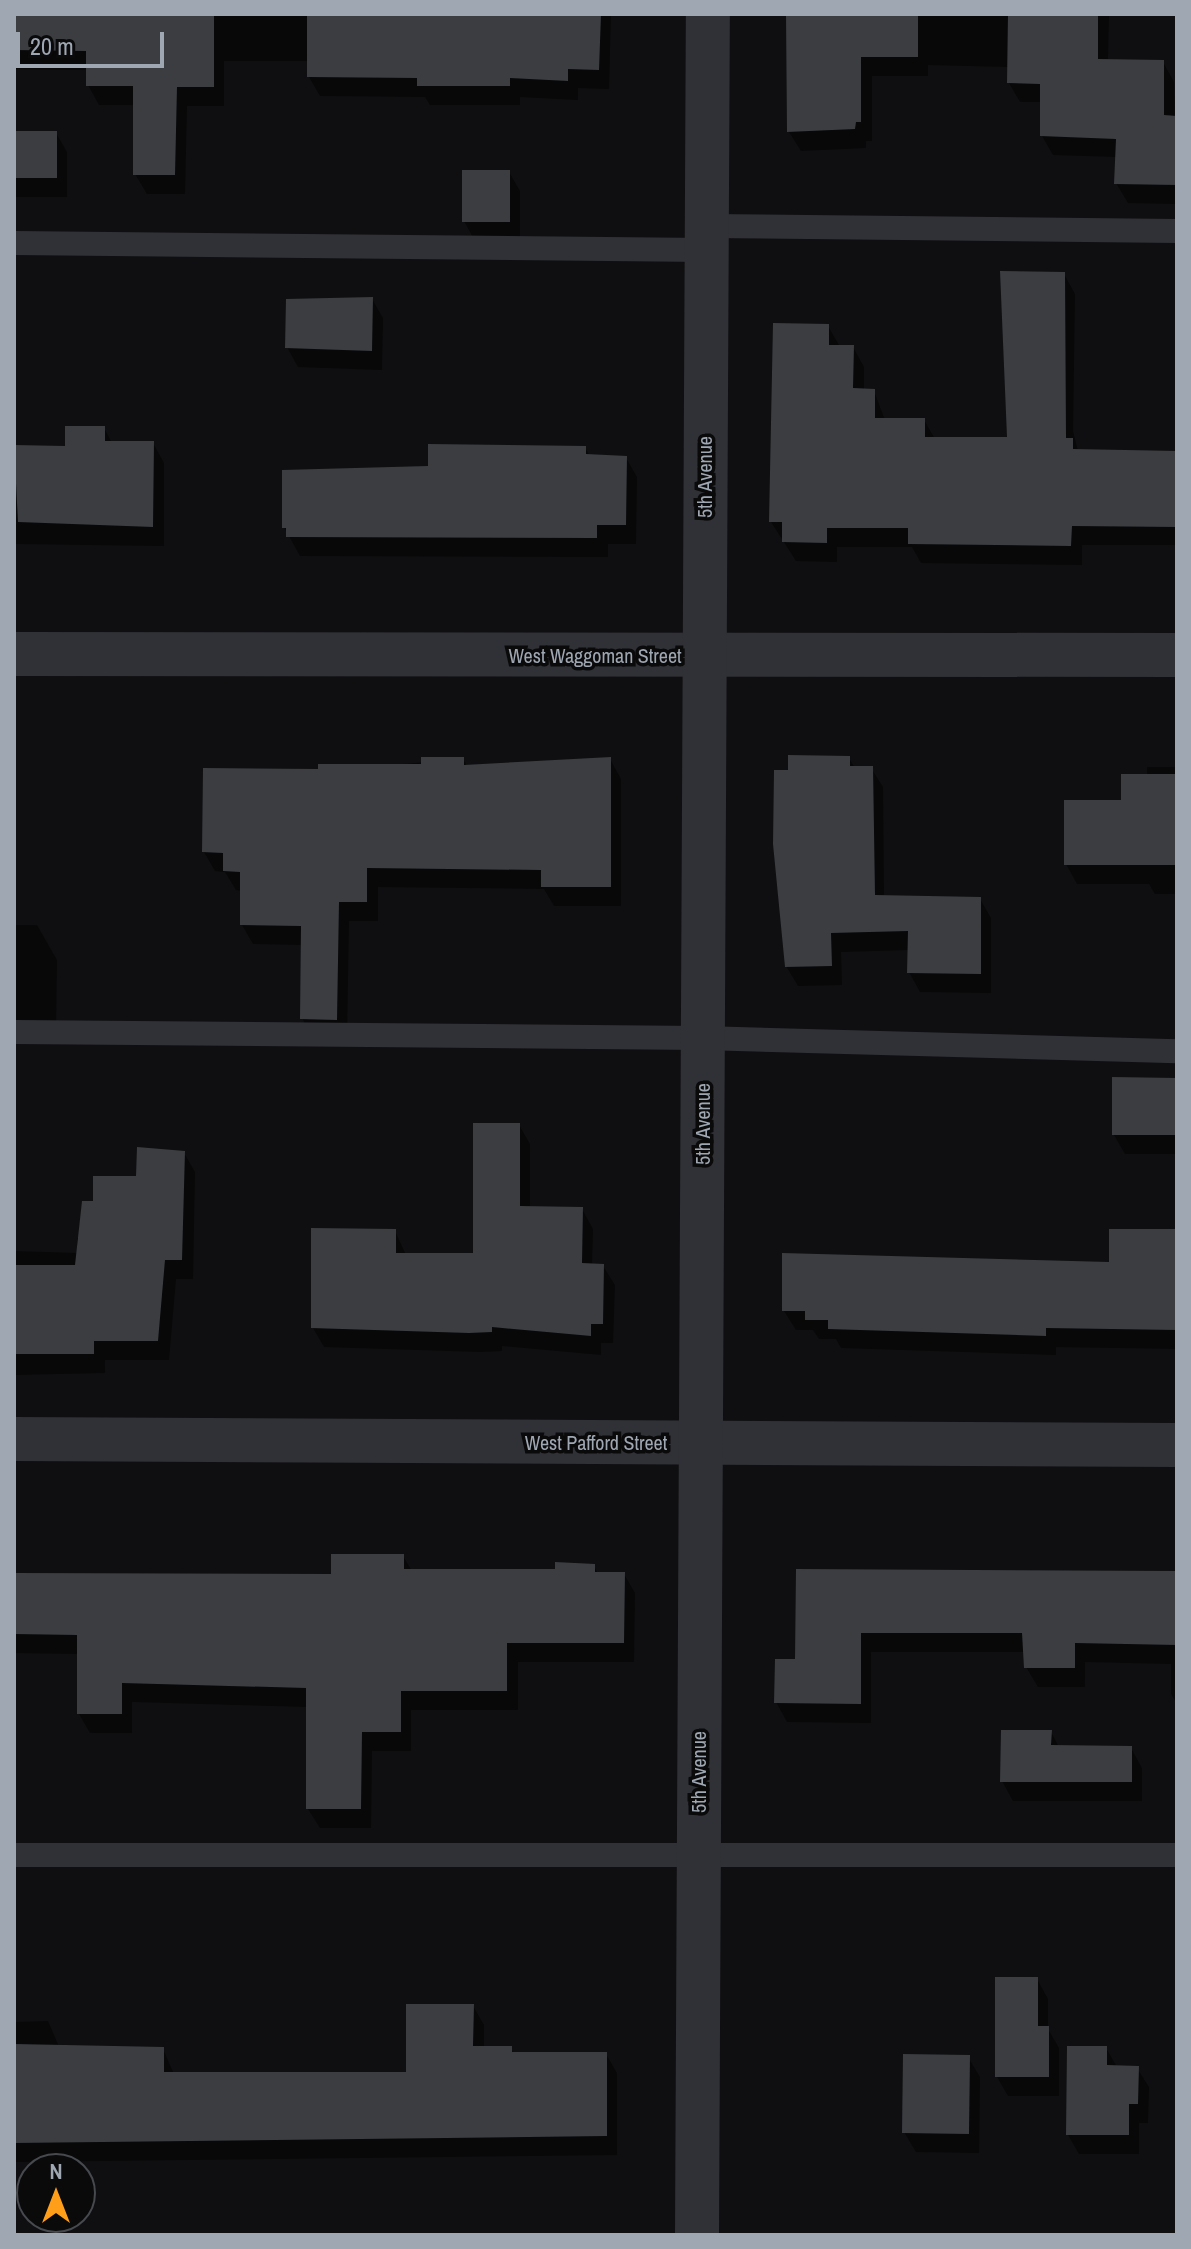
<!DOCTYPE html>
<style>
body{margin:0}
#map{position:relative;width:1191px;height:2249px;overflow:hidden;background:#0f0f11;font-family:"Archivo Narrow",sans-serif}
div>[style]{position:absolute}
[style*='--x']{left:calc(var(--x)*1px);top:calc(var(--y)*1px);width:calc(var(--w)*1px);rotate:calc(var(--a)*1deg)}
.shadow>*{inset:0;background:#0007}
.building>*{inset:0;background:#3b3d41}
.lane>*{height:24px;margin:-12px;padding:0 12px;transform-origin:12px;border-radius:12px;background:#303136}
.street>*{height:44px;margin:-22px;padding:0 22px;transform-origin:22px;border-radius:22px;background:#303136}
span{translate:-50% -50%;white-space:nowrap;text-align:center;line-height:1.15;-webkit-text-stroke:7px #0a0a0b;paint-order:stroke}
.street-label{font-size:20px;color:#9fa7b3}
.frame{position:absolute;inset:0;border:16px solid #9fa7b3;pointer-events:none}
.north{position:absolute;left:16px;top:2153px;width:80px;height:80px;box-sizing:border-box;background:#0a0a0b;border:2px solid #46494e;border-radius:50%;rotate:0deg;font-size:22px;font-weight:700;line-height:32px;text-align:center;color:#9fa7b3}
.north::after{content:'';display:block;margin:auto;width:28px;height:36px;background:#ff9f19;clip-path:polygon(50% 0,100% 100%,50% 72%,0 100%)}
.scale{position:absolute;left:16px;top:32px;width:148px;height:36px;box-sizing:border-box;border:4px solid #9fa7b3;border-top:0;padding-left:10px;font-size:24px;line-height:28px;white-space:nowrap;color:#9fa7b3;-webkit-text-stroke:6px #0a0a0b;paint-order:stroke}
</style>
<div id="map">
<div class="shadow">
<div style="clip-path:polygon(14px 14px,611px 14px,609px 89px,578px 88px,578px 100px,520px 97px,520px 105px,430px 105px,425px 97px,320px 96px,309px 77px,309px 61px,224px 61px,224px 106px,187px 106px,185px 194px,147px 194px,135px 174px,135px 105px,99px 105px,88px 85px,88px 70px,14px 69px)"></div>
<div style="clip-path:polygon(789px 14px,1109px 14px,1108px 61px,1163px 62px,1174px 82px,1177px 204px,1128px 203px,1116px 183px,1117px 157px,1053px 155px,1042px 136px,1042px 102px,1020px 102px,1009px 83px,1009px 67px,928px 65px,928px 76px,872px 76px,872px 141px,866px 141px,866px 148px,801px 151px,789px 132px)"></div>
<div style="clip-path:polygon(14px 133px,56px 133px,67px 152px,67px 197px,14px 197px)"></div>
<div style="clip-path:polygon(509px 172px,520px 191px,520px 241px,475px 241px,464px 221px)"></div>
<div style="clip-path:polygon(1064px 274px,1075px 294px,1073px 431px,1078px 451px,1177px 453px,1177px 545px,1082px 545px,1082px 565px,921px 563px,912px 547px,837px 547px,837px 562px,796px 561px,771px 522px,828px 326px,839px 345px,853px 347px,864px 367px,864px 390px,874px 391px,885px 420px,924px 420px,935px 439px,1009px 439px)"></div>
<div style="clip-path:polygon(372px 299px,383px 318px,382px 370px,298px 367px,287px 347px)"></div>
<div style="clip-path:polygon(104px 428px,112px 443px,153px 443px,164px 463px,164px 546px,15px 544px,14px 553px,14px 448px,67px 448px)"></div>
<div style="clip-path:polygon(585px 448px,590px 456px,626px 458px,637px 477px,636px 544px,608px 544px,608px 557px,300px 556px,284px 527px,430px 468px)"></div>
<div style="clip-path:polygon(849px 758px,855px 768px,871px 768px,883px 787px,884px 897px,980px 899px,991px 918px,991px 993px,920px 992px,909px 972px,909px 950px,841px 952px,842px 985px,798px 986px,786px 966px)"></div>
<div style="clip-path:polygon(463px 759px,467px 766px,610px 759px,621px 779px,621px 906px,554px 906px,544px 889px,378px 887px,378px 921px,349px 921px,347px 1038px,313px 1038px,302px 1018px,303px 945px,253px 944px,242px 925px,242px 891px,236px 890px,225px 872px,215px 871px,204px 852px,320px 771px)"></div>
<div style="clip-path:polygon(1147px 767px,1177px 767px,1177px 894px,1155px 894px,1149px 884px,1077px 884px,1066px 864px,1147px 776px)"></div>
<div style="clip-path:polygon(14px 925px,37px 925px,57px 960px,56px 1033px,14px 1033px)"></div>
<div style="clip-path:polygon(1177px 1080px,1177px 1154px,1125px 1154px,1114px 1135px)"></div>
<div style="clip-path:polygon(519px 1125px,530px 1144px,530px 1208px,582px 1209px,593px 1229px,592px 1265px,603px 1266px,615px 1285px,613px 1343px,601px 1343px,601px 1355px,502px 1346px,502px 1351px,481px 1352px,324px 1347px,313px 1328px,395px 1231px,406px 1255px,475px 1255px)"></div>
<div style="clip-path:polygon(184px 1153px,195px 1172px,193px 1279px,176px 1279px,169px 1360px,105px 1360px,105px 1373px,14px 1375px,14px 1251px,77px 1253px,77px 1238px,84px 1238px,95px 1203px)"></div>
<div style="clip-path:polygon(1177px 1231px,1177px 1349px,1056px 1347px,1056px 1355px,841px 1348px,836px 1339px,819px 1339px,813px 1330px,796px 1330px,784px 1311px,1111px 1264px)"></div>
<div style="clip-path:polygon(403px 1556px,412px 1571px,557px 1571px,594px 1566px,598px 1574px,624px 1574px,635px 1593px,634px 1662px,518px 1662px,518px 1710px,411px 1710px,411px 1751px,372px 1751px,371px 1828px,320px 1828px,308px 1809px,308px 1707px,132px 1702px,132px 1733px,90px 1733px,79px 1714px,79px 1654px,14px 1653px,14px 1575px,333px 1576px)"></div>
<div style="clip-path:polygon(798px 1571px,1177px 1575px,1177px 1704px,1171px 1694px,1171px 1664px,1085px 1662px,1085px 1687px,1038px 1687px,1026px 1667px,1025px 1652px,871px 1652px,871px 1723px,787px 1722px,776px 1702px,797px 1661px)"></div>
<div style="clip-path:polygon(1051px 1732px,1059px 1747px,1131px 1748px,1142px 1768px,1142px 1801px,1013px 1801px,1002px 1781px)"></div>
<div style="clip-path:polygon(1037px 1979px,1048px 1999px,1048px 2029px,1059px 2048px,1059px 2096px,1008px 2096px,997px 2077px)"></div>
<div style="clip-path:polygon(473px 2006px,484px 2025px,484px 2048px,510px 2048px,514px 2054px,606px 2054px,617px 2073px,617px 2155px,14px 2162px,14px 2022px,48px 2021px,60px 2049px,163px 2049px,174px 2074px,408px 2074px)"></div>
<div style="clip-path:polygon(1106px 2048px,1117px 2067px,1137px 2068px,1149px 2087px,1148px 2123px,1139px 2123px,1139px 2154px,1079px 2154px,1068px 2135px)"></div>
<div style="clip-path:polygon(968px 2057px,980px 2077px,979px 2153px,916px 2152px,904px 2132px)"></div>
</div>
<div class="building">
<div style="clip-path:polygon(14px 14px,214px 14px,214px 87px,177px 87px,175px 175px,133px 175px,133px 86px,86px 86px,86px 51px,14px 50px)"></div>
<div style="clip-path:polygon(307px 14px,601px 14px,599px 70px,568px 69px,568px 81px,510px 78px,510px 86px,417px 86px,417px 78px,307px 77px)"></div>
<div style="clip-path:polygon(786px 14px,918px 14px,918px 57px,861px 57px,861px 122px,856px 122px,855px 129px,787px 132px)"></div>
<div style="clip-path:polygon(1008px 14px,1098px 14px,1098px 59px,1164px 60px,1164px 115px,1177px 116px,1177px 185px,1114px 184px,1116px 139px,1040px 136px,1040px 84px,1007px 83px)"></div>
<div style="clip-path:polygon(14px 131px,57px 131px,57px 178px,14px 178px)"></div>
<div style="clip-path:polygon(462px 170px,510px 170px,510px 222px,462px 222px)"></div>
<div style="clip-path:polygon(1000px 271px,1065px 272px,1066px 438px,1073px 438px,1073px 449px,1177px 451px,1177px 527px,1072px 526px,1071px 546px,908px 544px,908px 528px,827px 528px,827px 543px,782px 542px,782px 522px,769px 522px,773px 323px,829px 324px,829px 345px,854px 345px,853px 388px,875px 389px,875px 418px,925px 418px,925px 437px,1007px 437px)"></div>
<div style="clip-path:polygon(373px 297px,372px 351px,285px 348px,286px 299px)"></div>
<div style="clip-path:polygon(65px 426px,105px 426px,105px 441px,154px 441px,153px 527px,18px 522px,14px 445px,65px 446px)"></div>
<div style="clip-path:polygon(428px 444px,586px 446px,586px 454px,627px 456px,626px 525px,597px 525px,597px 538px,286px 537px,286px 528px,282px 528px,282px 470px,428px 466px)"></div>
<div style="clip-path:polygon(788px 755px,850px 756px,850px 766px,873px 766px,875px 895px,981px 897px,981px 974px,907px 973px,908px 931px,831px 933px,832px 966px,785px 967px,773px 844px,774px 770px,788px 770px)"></div>
<div style="clip-path:polygon(421px 757px,464px 757px,464px 765px,611px 757px,611px 887px,541px 887px,541px 870px,367px 868px,367px 902px,339px 902px,337px 1020px,300px 1019px,301px 926px,240px 925px,240px 872px,223px 871px,223px 853px,202px 852px,203px 768px,318px 769px,318px 764px,421px 764px)"></div>
<div style="clip-path:polygon(1121px 774px,1177px 774px,1177px 865px,1064px 865px,1064px 800px,1121px 800px)"></div>
<div style="clip-path:polygon(1112px 1077px,1177px 1078px,1177px 1135px,1112px 1135px)"></div>
<div style="clip-path:polygon(473px 1123px,520px 1123px,520px 1206px,583px 1207px,582px 1263px,604px 1264px,603px 1324px,591px 1324px,591px 1336px,492px 1327px,492px 1332px,469px 1333px,311px 1328px,311px 1228px,396px 1229px,396px 1253px,473px 1253px)"></div>
<div style="clip-path:polygon(137px 1147px,185px 1151px,182px 1260px,165px 1260px,158px 1341px,94px 1341px,94px 1354px,14px 1354px,14px 1265px,75px 1265px,82px 1201px,93px 1201px,93px 1176px,136px 1176px)"></div>
<div style="clip-path:polygon(1109px 1229px,1177px 1229px,1177px 1330px,1046px 1328px,1046px 1336px,828px 1329px,828px 1320px,805px 1320px,805px 1311px,782px 1311px,782px 1253px,1109px 1262px)"></div>
<div style="clip-path:polygon(331px 1554px,404px 1554px,404px 1569px,555px 1569px,555px 1562px,595px 1564px,595px 1572px,625px 1572px,624px 1643px,507px 1643px,507px 1691px,401px 1691px,401px 1732px,362px 1732px,361px 1809px,306px 1809px,306px 1688px,122px 1683px,122px 1714px,77px 1714px,77px 1635px,14px 1634px,14px 1573px,331px 1574px)"></div>
<div style="clip-path:polygon(796px 1569px,1177px 1571px,1177px 1645px,1075px 1643px,1075px 1668px,1024px 1668px,1022px 1633px,861px 1633px,861px 1704px,774px 1703px,775px 1659px,795px 1659px)"></div>
<div style="clip-path:polygon(1001px 1730px,1052px 1730px,1051px 1745px,1132px 1746px,1132px 1782px,1000px 1782px)"></div>
<div style="clip-path:polygon(995px 1977px,1038px 1977px,1038px 2026px,1049px 2026px,1049px 2077px,995px 2077px)"></div>
<div style="clip-path:polygon(406px 2004px,474px 2004px,473px 2046px,512px 2046px,512px 2052px,607px 2052px,607px 2136px,14px 2143px,14px 2044px,164px 2047px,164px 2072px,406px 2072px)"></div>
<div style="clip-path:polygon(1067px 2046px,1107px 2046px,1107px 2065px,1139px 2066px,1138px 2104px,1129px 2104px,1129px 2135px,1066px 2135px)"></div>
<div style="clip-path:polygon(903px 2054px,970px 2055px,969px 2134px,902px 2133px)"></div>
</div>
<div class="lane">
<div style="--x:706;--y:226;--w:471;--a:0.6"></div>
<div style="--x:14;--y:243;--w:692;--a:0.58"></div>
<div style="--x:14;--y:1032;--w:688;--a:0.5"></div>
<div style="--x:702;--y:1038;--w:475;--a:1.6"></div>
<div style="--x:14;--y:1855;--w:1163;--a:0"></div>
</div>
<div class="street">
<div style="--x:14;--y:654;--w:1163;--a:0.05"></div>
<div style="--x:14;--y:1439;--w:1163;--a:0.3"></div>
<div style="--x:697;--y:2235;--w:2221;--a:-89.72"></div>
</div>
<div class="street-label">
<span style="left:704px;top:477px;rotate:-90deg">5th Avenue</span>
<span style="left:595px;top:655px">West Waggoman Street</span>
<span style="left:702px;top:1124px;rotate:-90deg">5th Avenue</span>
<span style="left:596px;top:1442px">West Pafford Street</span>
<span style="left:698px;top:1772px;rotate:-90deg">5th Avenue</span>
</div>
<div class="frame"></div>
<div class="north">N</div>
<div class="scale">20 m</div>
</div>
